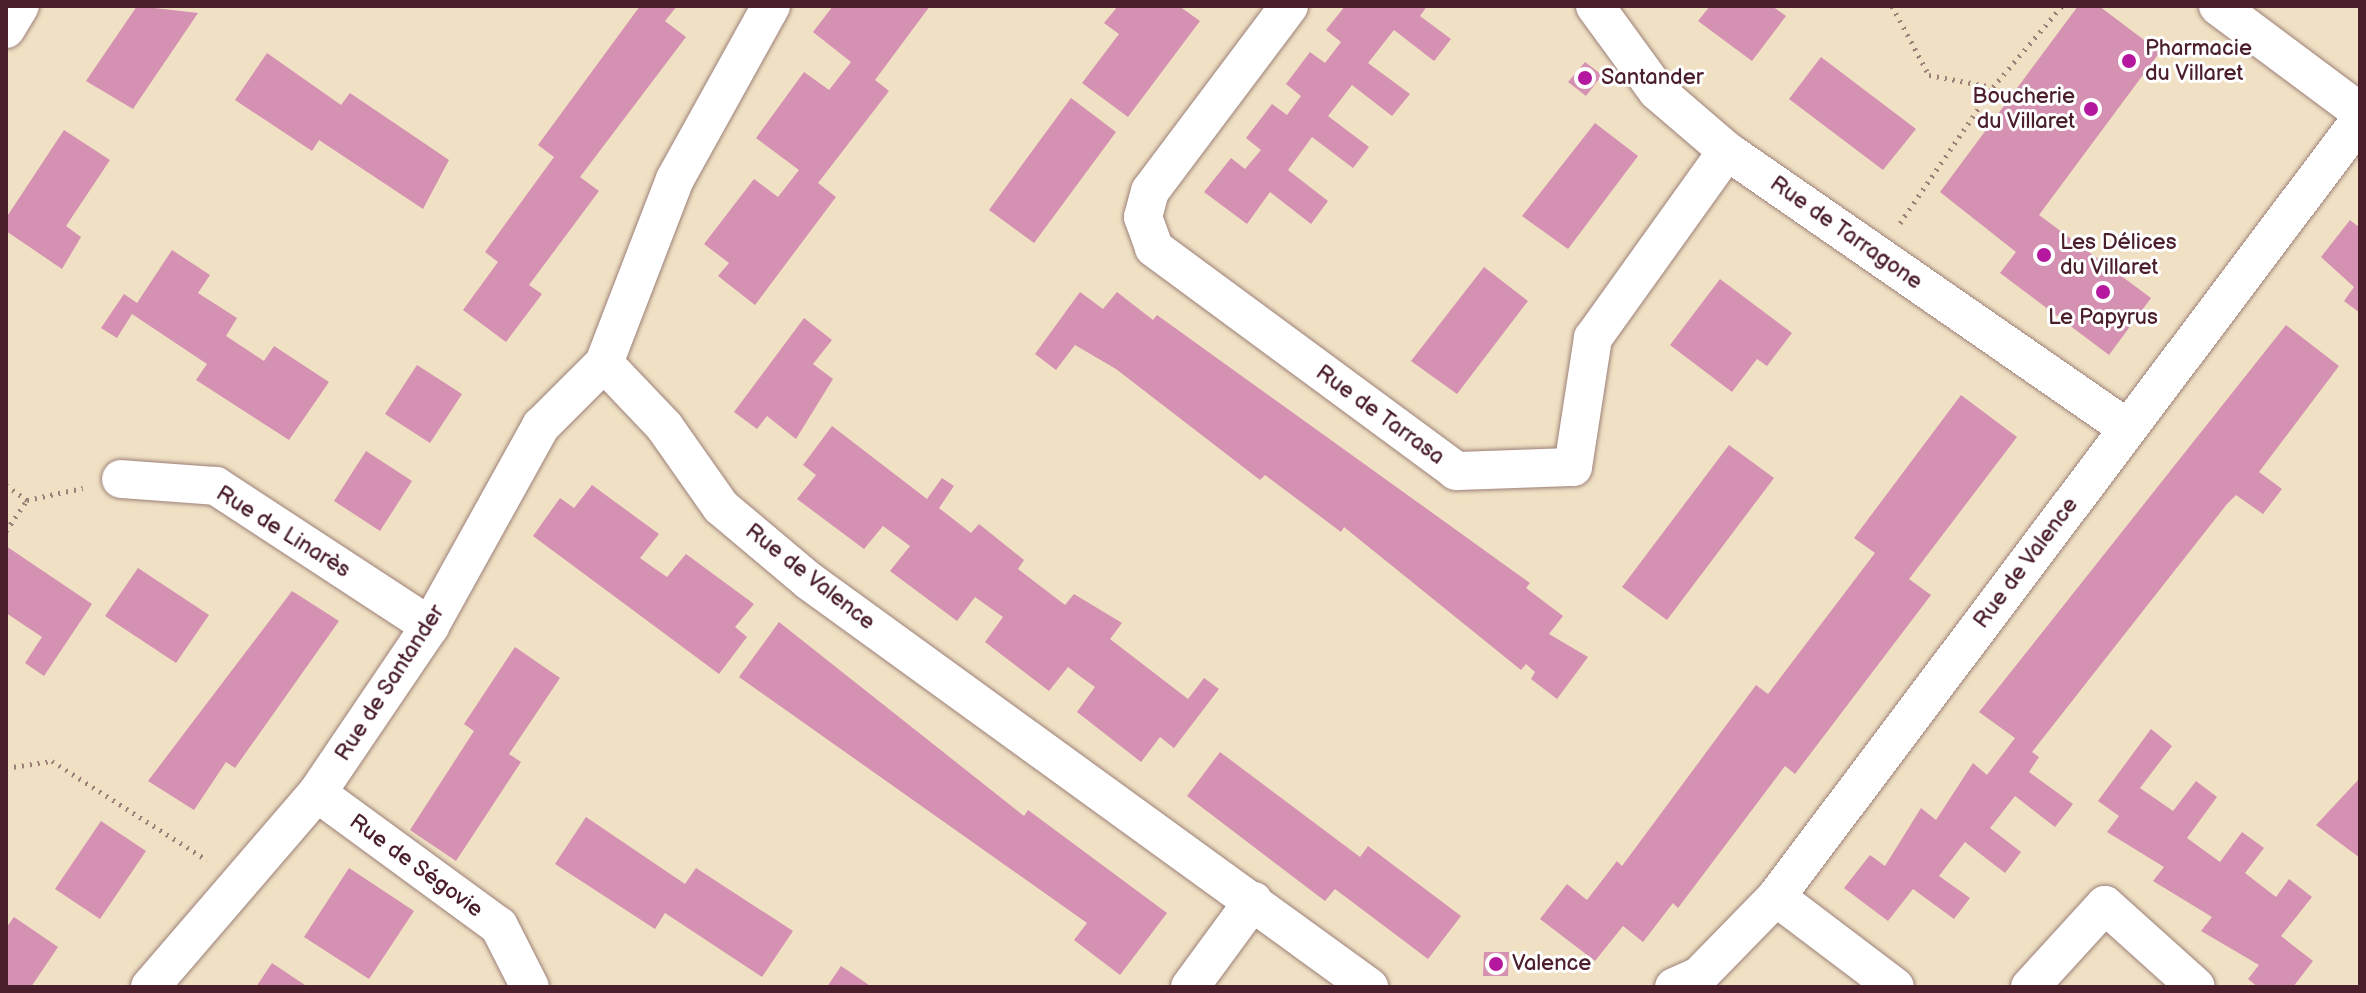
<!DOCTYPE html>
<meta charset="utf-8">
<style>
body{margin:0}
#map{position:relative;width:2366px;height:993px;overflow:hidden;background:#f0e1c4;font-family:"Balsamiq Sans",sans-serif}
div>[style]{position:absolute}
[style*='--x']{left:calc(var(--x)*1px);top:calc(var(--y)*1px);width:calc(var(--w)*1px);rotate:calc(var(--a)*1deg)}
.building>*{inset:0;background:#d491b2}
.path>*{height:5px;margin-top:-2.5px;transform-origin:0;background:repeating-linear-gradient(90deg,#9d8078 0 2px,transparent 0 8px)}
.roads{filter:drop-shadow(0 0 2px #9d8078) drop-shadow(0 0 2px #9d8078)}
.minor>*{height:38px;margin:-19px;padding:0 19px;transform-origin:19px;border-radius:19px;background:#fff}
.dots>*{width:22px;height:22px;translate:-50% -50%;box-sizing:border-box;border:4px solid #fff;border-radius:50%}
span{translate:-50% -50%;white-space:nowrap;text-align:center;line-height:1.15;-webkit-text-stroke:6px #fff;paint-order:stroke}
.poi-label{font-size:22px;color:#4a1f2b}
.left{translate:0 -50%;text-align:left}
.right{translate:-100% -50%;text-align:right}
.street-label{font-size:22px;color:#4a1f2b}
.frame{position:absolute;inset:0;border:8px solid #4a1f2b;pointer-events:none}
</style>
<div id="map">
<div class="building">
<div style="clip-path:polygon(137px 6px,198px 13px,133px 109px,86px 81px)"></div>
<div style="clip-path:polygon(640px 6px,677px 6px,665px 21px,686px 37px,580px 177px,599px 191px,529px 285px,542px 294px,506px 342px,463px 310px,498px 262px,485px 252px,554px 157px,538px 145px)"></div>
<div style="clip-path:polygon(833px 6px,930px 6px,875px 80px,889px 91px,818px 183px,836px 197px,755px 305px,718px 276px,729px 263px,704px 244px,754px 179px,778px 197px,799px 170px,756px 138px,804px 72px,829px 90px,851px 62px,813px 32px)"></div>
<div style="clip-path:polygon(1118px 6px,1179px 6px,1200px 21px,1128px 117px,1082px 83px,1119px 34px,1104px 23px)"></div>
<div style="clip-path:polygon(1345px 6px,1427px 6px,1420px 16px,1451px 39px,1434px 61px,1394px 30px,1368px 63px,1410px 94px,1392px 116px,1352px 85px,1328px 116px,1369px 147px,1353px 168px,1312px 137px,1288px 170px,1328px 201px,1311px 224px,1270px 192px,1247px 224px,1204px 192px,1231px 158px,1245px 169px,1261px 150px,1246px 138px,1272px 104px,1287px 115px,1301px 96px,1286px 84px,1310px 52px,1325px 63px,1341px 42px,1326px 30px)"></div>
<div style="clip-path:polygon(1710px 6px,1772px 6px,1786px 16px,1752px 61px,1698px 21px)"></div>
<div style="clip-path:polygon(2078px 6px,2099px 6px,2160px 52px,2039px 215px,2151px 298px,2109px 355px,2000px 273px,2016px 252px,1940px 192px)"></div>
<div style="clip-path:polygon(267px 53px,341px 105px,350px 93px,449px 160px,423px 209px,319px 140px,312px 151px,235px 100px)"></div>
<div style="clip-path:polygon(1821px 57px,1916px 129px,1883px 170px,1789px 99px)"></div>
<div style="clip-path:polygon(1585px 62px,1602px 75px,1586px 96px,1568px 82px)"></div>
<div style="clip-path:polygon(1071px 98px,1116px 132px,1034px 243px,989px 210px)"></div>
<div style="clip-path:polygon(1595px 123px,1638px 156px,1568px 249px,1522px 216px)"></div>
<div style="clip-path:polygon(64px 130px,110px 160px,66px 226px,81px 237px,62px 269px,6px 231px,6px 218px)"></div>
<div style="clip-path:polygon(2350px 220px,2360px 228px,2360px 313px,2344px 301px,2354px 287px,2321px 257px)"></div>
<div style="clip-path:polygon(172px 250px,210px 275px,198px 293px,237px 318px,226px 336px,264px 361px,274px 346px,329px 382px,289px 440px,196px 380px,207px 364px,132px 314px,117px 338px,101px 328px,124px 294px,137px 303px)"></div>
<div style="clip-path:polygon(1484px 267px,1528px 301px,1457px 394px,1411px 361px)"></div>
<div style="clip-path:polygon(1720px 279px,1792px 333px,1767px 366px,1757px 359px,1732px 392px,1670px 345px)"></div>
<div style="clip-path:polygon(1080px 292px,1103px 309px,1117px 292px,1153px 320px,1157px 315px,1530px 583px,1526px 588px,1563px 616px,1549px 634px,1588px 657px,1557px 699px,1531px 679px,1535px 672px,1526px 664px,1521px 670px,1344px 527px,1341px 532px,1265px 475px,1260px 480px,1116px 369px,1075px 345px,1056px 370px,1035px 354px)"></div>
<div style="clip-path:polygon(804px 318px,832px 340px,813px 364px,833px 379px,796px 439px,767px 416px,757px 429px,734px 412px)"></div>
<div style="clip-path:polygon(2286px 325px,2339px 366px,2259px 472px,2282px 489px,2263px 514px,2236px 495px,2227px 504px,2032px 752px,2039px 757px,2029px 772px,2073px 804px,2055px 827px,2015px 796px,1990px 828px,2021px 852px,2005px 873px,1965px 842px,1939px 876px,1970px 898px,1954px 919px,1913px 889px,1888px 921px,1844px 888px,1870px 855px,1885px 866px,1921px 808px,1936px 820px,1973px 763px,1987px 775px,2015px 738px,1979px 712px)"></div>
<div style="clip-path:polygon(417px 365px,462px 394px,430px 443px,385px 414px)"></div>
<div style="clip-path:polygon(1961px 395px,2017px 437px,1909px 579px,1931px 595px,1795px 774px,1785px 766px,1678px 908px,1673px 903px,1643px 942px,1623px 926px,1595px 961px,1540px 919px,1567px 884px,1587px 900px,1617px 861px,1622px 866px,1756px 685px,1768px 694px,1875px 553px,1854px 538px)"></div>
<div style="clip-path:polygon(832px 426px,927px 499px,942px 478px,954px 486px,939px 508px,971px 533px,979px 524px,1024px 560px,1018px 569px,1065px 605px,1074px 594px,1122px 623px,1110px 639px,1188px 699px,1204px 678px,1219px 689px,1174px 748px,1160px 737px,1141px 762px,1077px 712px,1095px 687px,1081px 677px,1068px 667px,1049px 691px,985px 642px,1003px 617px,975px 597px,957px 621px,890px 571px,910px 546px,883px 526px,864px 549px,797px 499px,816px 475px,803px 465px)"></div>
<div style="clip-path:polygon(1729px 445px,1774px 478px,1667px 620px,1622px 587px)"></div>
<div style="clip-path:polygon(366px 451px,412px 481px,380px 531px,334px 501px)"></div>
<div style="clip-path:polygon(592px 485px,659px 534px,640px 558px,654px 568px,667px 577px,686px 554px,754px 604px,735px 627px,747px 637px,719px 674px,533px 536px,560px 498px,574px 508px)"></div>
<div style="clip-path:polygon(6px 546px,92px 604px,44px 676px,25px 663px,42px 637px,6px 613px)"></div>
<div style="clip-path:polygon(138px 568px,209px 615px,176px 663px,105px 616px)"></div>
<div style="clip-path:polygon(292px 591px,339px 621px,235px 768px,226px 762px,194px 810px,148px 781px)"></div>
<div style="clip-path:polygon(779px 622px,1024px 816px,1028px 810px,1167px 913px,1120px 975px,1074px 940px,1087px 923px,739px 677px)"></div>
<div style="clip-path:polygon(515px 647px,560px 678px,509px 754px,521px 762px,456px 861px,410px 830px,474px 731px,464px 724px)"></div>
<div style="clip-path:polygon(2151px 729px,2172px 746px,2140px 788px,2173px 811px,2196px 781px,2217px 797px,2187px 838px,2220px 862px,2242px 832px,2264px 848px,2245px 873px,2276px 897px,2289px 879px,2312px 897px,2281px 936px,2313px 961px,2293px 987px,2258px 987px,2248px 979px,2259px 965px,2201px 931px,2212px 917px,2153px 881px,2164px 867px,2107px 832px,2119px 816px,2098px 801px)"></div>
<div style="clip-path:polygon(1220px 752px,1360px 857px,1368px 846px,1461px 916px,1428px 959px,1335px 889px,1325px 901px,1187px 796px)"></div>
<div style="clip-path:polygon(2360px 778px,2360px 858px,2316px 825px)"></div>
<div style="clip-path:polygon(586px 817px,685px 884px,696px 868px,793px 931px,762px 977px,665px 913px,655px 929px,555px 864px)"></div>
<div style="clip-path:polygon(101px 821px,146px 851px,100px 919px,55px 889px)"></div>
<div style="clip-path:polygon(349px 868px,414px 911px,369px 979px,304px 937px)"></div>
<div style="clip-path:polygon(14px 917px,58px 947px,31px 987px,6px 987px,6px 928px)"></div>
<div style="clip-path:polygon(1484px 952px,1509px 952px,1508px 976px,1483px 976px)"></div>
<div style="clip-path:polygon(272px 963px,308px 987px,256px 987px)"></div>
<div style="clip-path:polygon(841px 966px,872px 987px,827px 987px)"></div>
</div>
<div class="path">
<div style="--x:1892;--y:6;--w:78;--a:61.8"></div>
<div style="--x:1929;--y:75;--w:64;--a:10.8"></div>
<div style="--x:1900;--y:223;--w:165;--a:-55.6"></div>
<div style="--x:1993;--y:87;--w:106;--a:-49.6"></div>
<div style="--x:6;--y:485;--w:26;--a:36"></div>
<div style="--x:6;--y:531;--w:37;--a:-56"></div>
<div style="--x:27;--y:500;--w:57;--a:-12.1"></div>
<div style="--x:6;--y:768;--w:47;--a:-8.7"></div>
<div style="--x:52;--y:761;--w:184;--a:32.6"></div>
</div>
<div class="roads">
<div class="minor">
<div style="--x:771;--y:6;--w:198;--a:119"></div>
<div style="--x:675;--y:179;--w:197;--a:111.1"></div>
<div style="--x:604;--y:363;--w:87;--a:46.4"></div>
<div style="--x:664;--y:426;--w:99;--a:54.9"></div>
<div style="--x:721;--y:507;--w:115;--a:40.1"></div>
<div style="--x:809;--y:581;--w:692;--a:35.94"></div>
<div style="--x:1289;--y:6;--w:231;--a:126.9"></div>
<div style="--x:1150;--y:191;--w:27;--a:105"></div>
<div style="--x:1143;--y:217;--w:33;--a:70"></div>
<div style="--x:1154;--y:248;--w:375;--a:36.4"></div>
<div style="--x:1456;--y:471;--w:117;--a:-2"></div>
<div style="--x:1573;--y:467;--w:131;--a:-81.2"></div>
<div style="--x:1593;--y:338;--w:230;--a:-54.4"></div>
<div style="--x:1595;--y:6;--w:105;--a:53.9"></div>
<div style="--x:1657;--y:91;--w:92;--a:40.6"></div>
<div style="--x:1727;--y:151;--w:487;--a:34.7"></div>
<div style="--x:2218;--y:6;--w:177;--a:36.7"></div>
<div style="--x:6;--y:29;--w:27;--a:-59"></div>
<div style="--x:121;--y:479;--w:95;--a:4.2"></div>
<div style="--x:216;--y:486;--w:256;--a:33.2"></div>
<div style="--x:317;--y:793;--w:225;--a:36.2"></div>
<div style="--x:499;--y:926;--w:68;--a:63.1"></div>
<div style="--x:1776;--y:897;--w:149;--a:37.1"></div>
<div style="--x:150;--y:987;--w:256;--a:-49.3"></div>
<div style="--x:317;--y:793;--w:202;--a:-55.9"></div>
<div style="--x:430;--y:626;--w:229;--a:-61"></div>
<div style="--x:541;--y:426;--w:89;--a:-45"></div>
<div style="--x:1190;--y:987;--w:107;--a:-53.8"></div>
<div style="--x:1674;--y:987;--w:27;--a:-24"></div>
<div style="--x:1699;--y:976;--w:110;--a:-45.7"></div>
<div style="--x:1776;--y:897;--w:972;--a:-53.07"></div>
<div style="--x:2030;--y:987;--w:111;--a:-47.6"></div>
<div style="--x:2105;--y:905;--w:122;--a:42"></div>
</div>
</div>
<div class="dots">
<div style="left:2129px;top:61px;background:#b5179e"></div>
<div style="left:1585px;top:78px;background:#b5179e"></div>
<div style="left:2091px;top:109px;background:#b5179e"></div>
<div style="left:2044px;top:255px;background:#b5179e"></div>
<div style="left:2103px;top:292px;background:#b5179e"></div>
<div style="left:1496px;top:964px;background:#b5179e"></div>
</div>
<div class="poi-label">
<span class="left" style="left:2145px;top:61px">Pharmacie<br>du Villaret</span>
<span class="left" style="left:1601px;top:78px">Santander</span>
<span class="right" style="left:2075px;top:109px">Boucherie<br>du Villaret</span>
<span class="left" style="left:2060px;top:255px">Les Délices<br>du Villaret</span>
<span style="left:2103px;top:318px">Le Papyrus</span>
<span class="left" style="left:1512px;top:964px">Valence</span>
</div>
<div class="street-label">
<span style="left:1846px;top:233px;rotate:35deg">Rue de Tarragone</span>
<span style="left:1380px;top:415px;rotate:36deg">Rue de Tarrasa</span>
<span style="left:283px;top:532px;rotate:32deg">Rue de Linarès</span>
<span style="left:2026px;top:563px;rotate:-53deg">Rue de Valence</span>
<span style="left:810px;top:577px;rotate:38deg">Rue de Valence</span>
<span style="left:390px;top:683px;rotate:-57deg">Rue de Santander</span>
<span style="left:416px;top:866px;rotate:36deg">Rue de Ségovie</span>
</div>
<div class="frame"></div>
</div>
